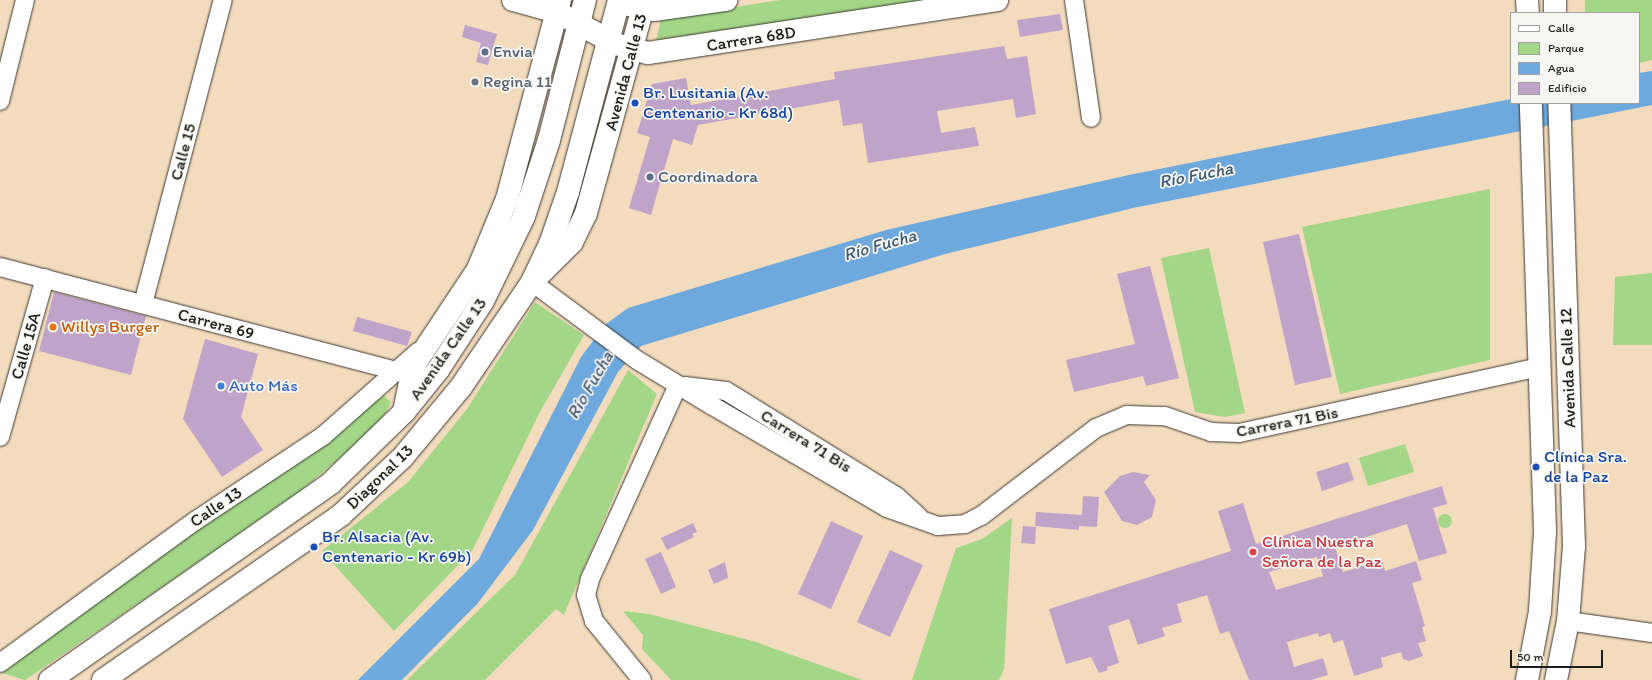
<!DOCTYPE html>
<meta charset="utf-8">
<style>
body{margin:0}
#map{position:relative;width:1652px;height:680px;overflow:hidden;background:#f3dbbd;font-family:Itim,sans-serif}
div>[style]{position:absolute}
[style*='--x']{left:calc(var(--x)*1px);top:calc(var(--y)*1px);width:calc(var(--w)*1px);rotate:calc(var(--a)*1deg)}
.green>*{inset:0;background:#a3d686}
.round{border-radius:50%}
.water>*{inset:0;background:#6ea9de}
.building>*{inset:0;background:#c0a3c9}
.roads{filter:drop-shadow(0 0 1px #3c3934) drop-shadow(0 0 1px #3c3934)}
.minor>*{height:18px;margin:-9px;padding:0 9px;transform-origin:9px;border-radius:9px;background:#fff}
.major>*{height:22px;margin:-11px;padding:0 11px;transform-origin:11px;border-radius:11px;background:#fff}
.dots>*{width:11px;height:11px;translate:-50% -50%;box-sizing:border-box;border:2px solid #f6f6f2;border-radius:50%}
span{translate:-50% -50%;white-space:nowrap;text-align:center;line-height:1.15;-webkit-text-stroke:3.5px #f6f6f2;paint-order:stroke}
.street-label{font-size:17px;color:#1c1c1c}
.service-label{font-size:17px;color:#4e5e75}
.left{translate:0 -50%;text-align:left}
.worship-label{font-size:17px;color:#5b616d}
.transit-label{font-size:17px;color:#164399}
.food-label{font-size:17px;color:#c56008}
.shop-label{font-size:17px;color:#366cbe}
.health-label{font-size:17px;color:#be3a42}
.water-label{font-size:18px;color:#415b73;font-style:italic}
.legend{position:absolute;left:1510px;top:12px;width:130px;height:92px;box-sizing:border-box;background:#f6f6f2;border:1px solid #9f9f9c;margin:0;padding:5px 7px;list-style:none;font-size:12px;color:#1c1c1c}
.legend li{display:flex;align-items:center;gap:8px;height:20px}
.legend b{width:20px;border:1px solid #9f9f9c}
.scale{position:absolute;left:1510px;top:650px;width:93px;height:18px;box-sizing:border-box;border:2px solid #1c1c1c;border-top:0;padding-left:5px;font-size:12px;line-height:14px;white-space:nowrap;color:#1c1c1c;-webkit-text-stroke:3px #f6f6f2;paint-order:stroke}
</style>
<div id="map">
<div class="green">
<div style="clip-path:polygon(780px 0,937px 0,655px 45px,661px 19px)"></div>
<div style="clip-path:polygon(1585px 0,1652px 0,1652px 60px,1639px 63px,1639px 13px,1585px 13px)"></div>
<div style="clip-path:polygon(1490px 189px,1490px 360px,1340px 394px,1302px 227px)"></div>
<div style="clip-path:polygon(1209px 248px,1245px 413px,1225px 417px,1195px 412px,1161px 258px)"></div>
<div style="clip-path:polygon(1652px 273px,1652px 345px,1613px 345px,1615px 277px)"></div>
<div style="clip-path:polygon(535px 302px,584px 335px,540px 412px,472px 551px,394px 631px,322px 551px,408px 482px,467px 409px)"></div>
<div style="clip-path:polygon(628px 370px,657px 394px,564px 615px,556px 609px,485px 680px,407px 680px,515px 575px)"></div>
<div style="clip-path:polygon(384px 396px,391px 402px,380px 424px,290px 500px,25px 680px,2px 673px,12px 660px)"></div>
<div style="clip-path:polygon(1405px 444px,1414px 472px,1368px 486px,1359px 458px)"></div>
<div class="round" style="left:1438px;top:514px;width:14px;height:14px"></div>
<div style="clip-path:polygon(1012px 518px,1004px 669px,999px 680px,912px 680px,956px 548px,982px 539px)"></div>
<div style="clip-path:polygon(623px 611px,649px 614px,756px 642px,862px 680px,671px 680px,642px 649px,643px 635px)"></div>
</div>
<div class="water">
<div style="clip-path:polygon(1652px 71px,1652px 105px,1133px 208px,945px 254px,641px 346px,618px 372px,533px 530px,478px 603px,402px 680px,358px 680px,479px 559px,581px 357px,606px 324px,628px 308px,886px 230px,1129px 175px,1511px 99px,1511px 103px,1639px 103px,1639px 73px)"></div>
</div>
<div class="building">
<div style="clip-path:polygon(1060px 14px,1063px 30px,1020px 37px,1017px 20px)"></div>
<div style="clip-path:polygon(465px 25px,497px 34px,488px 65px,476px 62px,481px 43px,462px 37px)"></div>
<div style="clip-path:polygon(1004px 46px,1007px 59px,1027px 56px,1036px 114px,1016px 118px,1013px 99px,937px 111px,941px 133px,975px 127px,979px 146px,868px 163px,862px 123px,843px 126px,839px 100px,698px 125px,692px 145px,673px 139px,651px 215px,629px 208px,650px 137px,637px 133px,652px 84px,686px 78px,691px 105px,835px 79px,834px 72px)"></div>
<div style="clip-path:polygon(1299px 234px,1332px 377px,1295px 385px,1263px 242px)"></div>
<div style="clip-path:polygon(1150px 266px,1179px 378px,1146px 386px,1143px 376px,1074px 392px,1066px 360px,1135px 344px,1117px 274px)"></div>
<div style="clip-path:polygon(54px 292px,146px 316px,131px 375px,39px 351px)"></div>
<div style="clip-path:polygon(357px 317px,412px 332px,407px 346px,353px 331px)"></div>
<div style="clip-path:polygon(205px 339px,258px 354px,241px 417px,263px 450px,222px 477px,183px 419px)"></div>
<div style="clip-path:polygon(1348px 462px,1354px 480px,1322px 491px,1316px 472px)"></div>
<div style="clip-path:polygon(1133px 472px,1150px 475px,1144px 482px,1156px 500px,1152px 517px,1137px 525px,1122px 521px,1104px 492px,1120px 476px)"></div>
<div style="clip-path:polygon(evenodd,1442px 486px,1447px 504px,1433px 508px,1447px 553px,1419px 561px,1407px 524px,1335px 547px,1343px 572px,1382px 560px,1385px 571px,1416px 561px,1422px 580px,1412px 583px,1425px 626px,1422px 627px,1426px 641px,1418px 643px,1423px 656px,1409px 661px,1403px 659px,1401px 652px,1381px 658px,1383px 667px,1354px 676px,1343px 640px,1333px 643px,1330px 633px,1319px 637px,1318px 633px,1287px 642px,1294px 667px,1323px 658px,1328px 675px,1311px 680px,1249px 680px,1229px 631px,1220px 634px,1207px 595px,1177px 604px,1182px 622px,1162px 628px,1165px 636px,1138px 645px,1129px 619px,1108px 626px,1119px 663px,1107px 667px,1108px 670px,1099px 673px,1091px 657px,1066px 664px,1049px 609px,1231px 551px,1218px 511px,1243px 503px,1256px 544px,1442px 486px,1317px 557px,1323px 576px,1276px 590px,1269px 572px,1317px 557px)"></div>
<div style="clip-path:polygon(1083px 496px,1099px 497px,1097px 527px,1079px 526px,1079px 530px,1035px 526px,1036px 512px,1082px 515px)"></div>
<div style="clip-path:polygon(831px 521px,863px 536px,831px 609px,798px 594px)"></div>
<div style="clip-path:polygon(693px 523px,697px 532px,692px 534px,694px 537px,667px 550px,661px 538px)"></div>
<div style="clip-path:polygon(1023px 526px,1036px 527px,1035px 544px,1021px 543px)"></div>
<div style="clip-path:polygon(890px 550px,923px 565px,890px 637px,857px 622px)"></div>
<div style="clip-path:polygon(661px 552px,676px 587px,661px 594px,645px 559px)"></div>
<div style="clip-path:polygon(725px 562px,728px 578px,714px 584px,708px 570px)"></div>
</div>
<div class="roads">
<div class="minor">
<div style="--x:1074;--y:0;--w:119;--a:81.8"></div>
<div style="--x:0;--y:101;--w:104;--a:-76.1"></div>
<div style="--x:0;--y:267;--w:421;--a:14.7"></div>
<div style="--x:532;--y:282;--w:131;--a:36.6"></div>
<div style="--x:637;--y:360;--w:87;--a:31.3"></div>
<div style="--x:711;--y:405;--w:204;--a:30.3"></div>
<div style="--x:887;--y:508;--w:54;--a:19.4"></div>
<div style="--x:938;--y:526;--w:27;--a:-4"></div>
<div style="--x:965;--y:524;--w:18;--a:-27"></div>
<div style="--x:981;--y:516;--w:145;--a:-37.4"></div>
<div style="--x:1096;--y:428;--w:34;--a:-23"></div>
<div style="--x:1127;--y:415;--w:38;--a:2"></div>
<div style="--x:1165;--y:416;--w:49;--a:19.2"></div>
<div style="--x:1211;--y:432;--w:28;--a:2"></div>
<div style="--x:1239;--y:433;--w:308;--a:-12.4"></div>
<div style="--x:143;--y:304;--w:314;--a:-75.3"></div>
<div style="--x:685;--y:386;--w:41;--a:7"></div>
<div style="--x:726;--y:391;--w:200;--a:31.7"></div>
<div style="--x:896;--y:496;--w:30;--a:42"></div>
<div style="--x:0;--y:437;--w:165;--a:-74.2"></div>
<div style="--x:1568;--y:621;--w:85;--a:8.1"></div>
<div style="--x:0;--y:663;--w:241;--a:-36.1"></div>
<div style="--x:195;--y:521;--w:154;--a:-33.6"></div>
<div style="--x:323;--y:436;--w:127;--a:-41.5"></div>
<div style="--x:642;--y:680;--w:76;--a:-129.1"></div>
<div style="--x:594;--y:621;--w:27;--a:-107"></div>
<div style="--x:586;--y:595;--w:16;--a:-76"></div>
<div style="--x:590;--y:579;--w:213;--a:-65.6"></div>
</div>
<div class="major">
<div style="--x:513;--y:0;--w:46;--a:15.3"></div>
<div style="--x:557;--y:12;--w:67;--a:28.5"></div>
<div style="--x:616;--y:44;--w:33;--a:16"></div>
<div style="--x:648;--y:53;--w:353;--a:-8.6"></div>
<div style="--x:1527;--y:0;--w:13;--a:86"></div>
<div style="--x:1555;--y:0;--w:13;--a:90"></div>
<div style="--x:629;--y:5;--w:25;--a:11"></div>
<div style="--x:654;--y:10;--w:73;--a:-7.9"></div>
<div style="--x:540;--y:274;--w:45;--a:-45"></div>
<div style="--x:572;--y:242;--w:32;--a:-64"></div>
<div style="--x:586;--y:213;--w:221;--a:-74.5"></div>
<div style="--x:404;--y:412;--w:46;--a:-78.7"></div>
<div style="--x:413;--y:367;--w:118;--a:-56.4"></div>
<div style="--x:478;--y:269;--w:76;--a:-67.5"></div>
<div style="--x:507;--y:199;--w:206;--a:-75.1"></div>
<div style="--x:50;--y:680;--w:343;--a:-35"></div>
<div style="--x:331;--y:483;--w:102;--a:-44.2"></div>
<div style="--x:404;--y:412;--w:54;--a:-51"></div>
<div style="--x:438;--y:370;--w:82;--a:-56.9"></div>
<div style="--x:483;--y:301;--w:94;--a:-64.2"></div>
<div style="--x:524;--y:216;--w:80;--a:-71.8"></div>
<div style="--x:549;--y:140;--w:145;--a:-75.6"></div>
<div style="--x:103;--y:680;--w:290;--a:-34.7"></div>
<div style="--x:341;--y:515;--w:83;--a:-43.1"></div>
<div style="--x:402;--y:458;--w:92;--a:-50.3"></div>
<div style="--x:461;--y:387;--w:127;--a:-55.9"></div>
<div style="--x:532;--y:282;--w:42;--a:-64.7"></div>
<div style="--x:550;--y:244;--w:55;--a:-70.9"></div>
<div style="--x:568;--y:192;--w:199;--a:-75.1"></div>
<div style="--x:1527;--y:680;--w:70;--a:-79.3"></div>
<div style="--x:1540;--y:611;--w:80;--a:-86.4"></div>
<div style="--x:1545;--y:531;--w:428;--a:-91.9"></div>
<div style="--x:1556;--y:680;--w:60;--a:-78.5"></div>
<div style="--x:1568;--y:621;--w:75;--a:-85.4"></div>
<div style="--x:1574;--y:546;--w:443;--a:-91.9"></div>
</div>
</div>
<div class="dots">
<div style="left:485px;top:52px;background:#5c6f8a"></div>
<div style="left:475px;top:82px;background:#6b7280"></div>
<div style="left:635px;top:103px;background:#1a4fb4"></div>
<div style="left:650px;top:177px;background:#5c6f8a"></div>
<div style="left:53px;top:327px;background:#e8710a"></div>
<div style="left:221px;top:386px;background:#3f7fe0"></div>
<div style="left:1536px;top:467px;background:#1a4fb4"></div>
<div style="left:314px;top:547px;background:#1a4fb4"></div>
<div style="left:1253px;top:552px;background:#e0444e"></div>
</div>
<div class="street-label">
<span style="left:751px;top:39px;rotate:-9deg">Carrera 68D</span>
<span style="left:626px;top:72px;rotate:-75deg">Avenida Calle 13</span>
<span style="left:183px;top:152px;rotate:-75deg">Calle 15</span>
<span style="left:216px;top:324px;rotate:15deg">Carrera 69</span>
<span style="left:26px;top:346px;rotate:-74deg">Calle 15A</span>
<span style="left:448px;top:349px;rotate:-55deg">Avenida Calle 13</span>
<span style="left:1568px;top:368px;rotate:-92deg">Avenida Calle 12</span>
<span style="left:1287px;top:422px;rotate:-11deg">Carrera 71 Bis</span>
<span style="left:806px;top:441px;rotate:32deg">Carrera 71 Bis</span>
<span style="left:380px;top:477px;rotate:-44deg">Diagonal 13</span>
<span style="left:216px;top:507px;rotate:-34deg">Calle 13</span>
</div>
<div class="service-label">
<span class="left" style="left:493px;top:52px">Envia</span>
<span class="left" style="left:658px;top:177px">Coordinadora</span>
</div>
<div class="worship-label">
<span class="left" style="left:483px;top:82px">Regina 11</span>
</div>
<div class="transit-label">
<span class="left" style="left:643px;top:103px">Br. Lusitania (Av.<br>Centenario - Kr 68d)</span>
<span class="left" style="left:1544px;top:467px">Clínica Sra.<br>de la Paz</span>
<span class="left" style="left:322px;top:547px">Br. Alsacia (Av.<br>Centenario - Kr 69b)</span>
</div>
<div class="food-label">
<span class="left" style="left:61px;top:327px">Willys Burger</span>
</div>
<div class="shop-label">
<span class="left" style="left:229px;top:386px">Auto Más</span>
</div>
<div class="health-label">
<span class="left" style="left:1262px;top:552px">Clínica Nuestra<br>Señora de la Paz</span>
</div>
<div class="water-label">
<span style="left:1196px;top:175px;rotate:-11deg">Río Fucha</span>
<span style="left:880px;top:245px;rotate:-16deg">Río Fucha</span>
<span style="left:590px;top:385px;rotate:-60deg">Río Fucha</span>
</div>
<ul class="legend">
<li><b style="height:5px;background:#fff"></b>Calle</li>
<li><b style="height:11px;background:#a3d686"></b>Parque</li>
<li><b style="height:11px;background:#6ea9de"></b>Agua</li>
<li><b style="height:11px;background:#c0a3c9"></b>Edificio</li>
</ul>
<div class="scale">50 m</div>
</div>
